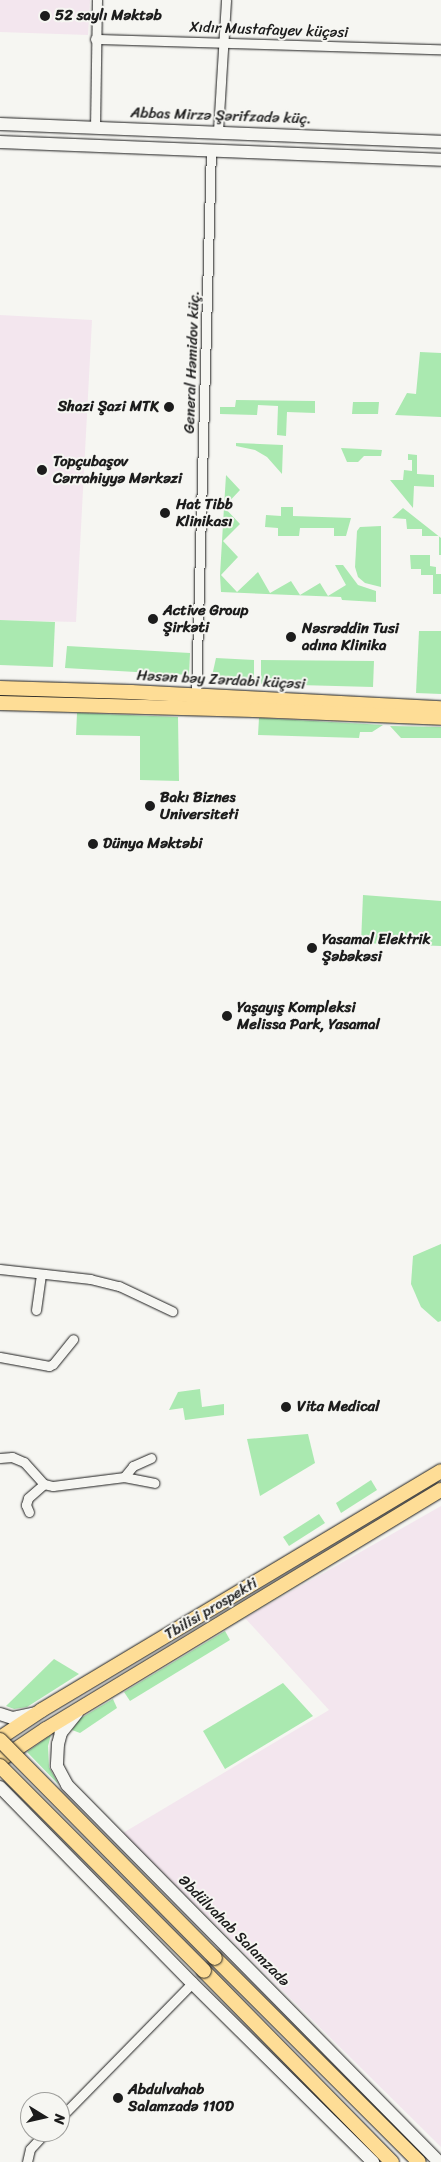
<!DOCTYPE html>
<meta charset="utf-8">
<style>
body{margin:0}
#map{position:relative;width:441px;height:2162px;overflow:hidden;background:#f6f6f2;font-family:Sriracha,sans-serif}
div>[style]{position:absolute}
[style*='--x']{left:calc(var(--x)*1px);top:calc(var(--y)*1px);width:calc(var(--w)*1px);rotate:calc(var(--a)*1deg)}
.built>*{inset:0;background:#f3e6ee}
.green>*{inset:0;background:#aae9b0}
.roads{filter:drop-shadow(0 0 1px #1c1c1c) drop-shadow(0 0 1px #1c1c1c)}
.minor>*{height:9px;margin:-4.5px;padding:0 4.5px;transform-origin:4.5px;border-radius:4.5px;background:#f6f6f2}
.secondary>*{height:12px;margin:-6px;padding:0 6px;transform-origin:6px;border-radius:6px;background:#f6f6f2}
.primary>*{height:14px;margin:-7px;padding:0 7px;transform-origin:7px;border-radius:7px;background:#fedd96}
.bridges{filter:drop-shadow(0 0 1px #1c1c1c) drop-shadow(0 0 1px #1c1c1c)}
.primary-bridge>*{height:14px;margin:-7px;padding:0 7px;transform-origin:7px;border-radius:7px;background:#fedd96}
.dots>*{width:14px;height:14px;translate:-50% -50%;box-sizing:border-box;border:2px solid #f6f6f2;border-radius:50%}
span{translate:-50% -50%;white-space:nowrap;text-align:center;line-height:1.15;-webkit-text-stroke:4px #f6f6f2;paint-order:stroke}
.poi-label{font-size:15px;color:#1c1c1c;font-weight:700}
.left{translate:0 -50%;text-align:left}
.right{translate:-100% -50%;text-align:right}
.street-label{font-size:15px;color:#1c1c1c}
.north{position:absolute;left:20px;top:2092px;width:50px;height:50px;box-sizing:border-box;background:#f6f6f2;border:1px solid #9f9f9c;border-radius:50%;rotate:99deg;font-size:14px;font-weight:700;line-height:20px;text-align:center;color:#1c1c1c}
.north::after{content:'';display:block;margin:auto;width:18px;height:22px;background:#1c1c1c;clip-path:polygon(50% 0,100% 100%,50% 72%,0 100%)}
</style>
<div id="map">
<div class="built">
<div style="clip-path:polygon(0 0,90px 0,88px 35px,0 32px)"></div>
<div style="clip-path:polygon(0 315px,92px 320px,76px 622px,0 620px)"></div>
<div style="clip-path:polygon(441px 1506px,441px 2147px,123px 1833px,329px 1710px,245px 1618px)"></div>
</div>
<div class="green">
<div style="clip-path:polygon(420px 352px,441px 353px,441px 417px,395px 415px,407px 393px,416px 394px)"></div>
<div style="clip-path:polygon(236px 400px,315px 401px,315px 413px,287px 412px,286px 436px,277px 435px,278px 406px,258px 405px,257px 415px,220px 414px,220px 407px,235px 407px)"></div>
<div style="clip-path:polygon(353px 402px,379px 402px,378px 414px,352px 414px)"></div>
<div style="clip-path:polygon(236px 443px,283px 445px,282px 474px,267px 457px,255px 450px,236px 446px)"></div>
<div style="clip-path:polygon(341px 448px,382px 450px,381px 456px,364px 456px,358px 462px,347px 462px)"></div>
<div style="clip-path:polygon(408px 454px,417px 455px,417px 474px,434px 475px,434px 487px,414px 486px,413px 508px,390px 480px,403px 480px,404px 470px,412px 471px,412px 460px,408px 460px)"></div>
<div style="clip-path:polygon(226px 475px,240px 490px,224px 507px,240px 524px,223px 541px,238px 557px,221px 575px,237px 592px,258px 572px,270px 593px,291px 581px,300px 595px,320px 583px,328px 596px,346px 585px,335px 565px,343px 565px,358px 585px,376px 591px,376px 602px,342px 600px,341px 597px,221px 592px,220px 575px,224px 507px)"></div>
<div style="clip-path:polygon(281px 507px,293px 507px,293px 516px,351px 518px,346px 536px,334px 536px,334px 528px,300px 528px,299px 536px,278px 536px,278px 528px,265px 527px,266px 515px,281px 516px)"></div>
<div style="clip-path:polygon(403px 508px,441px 538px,441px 555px,439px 555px,439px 536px,422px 536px,422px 529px,407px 529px,406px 519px,392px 518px)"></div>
<div style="clip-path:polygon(381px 526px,381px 587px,365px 583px,358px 577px,355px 567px,357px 531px,360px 527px)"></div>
<div style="clip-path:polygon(410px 555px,430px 555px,430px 566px,436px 567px,436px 574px,441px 574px,441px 594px,433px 594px,433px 575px,421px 575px,421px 569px,411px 569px)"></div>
<div style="clip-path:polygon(0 620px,55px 622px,53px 667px,0 665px)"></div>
<div style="clip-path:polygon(419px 631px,441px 631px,441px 694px,416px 693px)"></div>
<div style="clip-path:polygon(67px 646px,190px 653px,189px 675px,65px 668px)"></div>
<div style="clip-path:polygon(216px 658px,254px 660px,254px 685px,222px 684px,212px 676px)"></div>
<div style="clip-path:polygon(261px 660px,374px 661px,373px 687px,261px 684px)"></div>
<div style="clip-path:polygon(77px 713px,178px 717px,179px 781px,140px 780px,140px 736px,76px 735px)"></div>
<div style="clip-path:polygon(259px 718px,367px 724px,383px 725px,372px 732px,360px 732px,359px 738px,258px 735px)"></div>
<div style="clip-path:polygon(390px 726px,441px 727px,441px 738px,401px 738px)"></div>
<div style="clip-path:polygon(363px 895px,441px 901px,441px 946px,361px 943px)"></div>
<div style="clip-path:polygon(441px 1244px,441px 1321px,438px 1322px,421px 1307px,411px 1284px,413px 1256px)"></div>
<div style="clip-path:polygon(200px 1389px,202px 1407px,224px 1404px,224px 1415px,185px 1420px,183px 1408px,169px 1410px,178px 1392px)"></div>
<div style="clip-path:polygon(308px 1434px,315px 1463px,260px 1496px,247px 1439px)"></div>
<div style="clip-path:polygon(371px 1480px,377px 1490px,341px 1513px,336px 1503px)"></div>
<div style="clip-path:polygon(319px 1514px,325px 1523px,289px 1546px,283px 1537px)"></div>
<div style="clip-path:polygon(225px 1631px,230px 1640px,130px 1701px,124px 1692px)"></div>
<div style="clip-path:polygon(54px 1659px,79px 1674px,27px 1707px,14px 1709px,6px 1706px)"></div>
<div style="clip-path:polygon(283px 1683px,313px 1716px,225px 1769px,203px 1731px)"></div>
<div style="clip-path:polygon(113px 1699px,117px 1708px,80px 1733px,72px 1730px,81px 1718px)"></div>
<div style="clip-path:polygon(51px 1735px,48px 1746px,49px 1767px,59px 1785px,27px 1752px)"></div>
</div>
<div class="roads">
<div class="minor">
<div style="--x:95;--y:39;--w:346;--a:1.7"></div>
<div style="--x:95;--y:128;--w:128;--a:-89.1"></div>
<div style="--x:218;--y:131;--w:131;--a:-86.5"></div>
<div style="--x:196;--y:695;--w:546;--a:-88.43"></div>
<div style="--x:0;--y:1269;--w:91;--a:6.3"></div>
<div style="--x:90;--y:1279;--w:30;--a:14"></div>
<div style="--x:119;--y:1286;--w:59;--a:25.3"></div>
<div style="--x:36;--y:1310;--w:36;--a:-82"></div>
<div style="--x:0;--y:1357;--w:50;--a:10.4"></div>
<div style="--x:49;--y:1366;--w:4;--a:-27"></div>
<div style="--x:53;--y:1364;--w:32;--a:-51"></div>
<div style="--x:0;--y:1458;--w:12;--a:-5"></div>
<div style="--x:12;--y:1457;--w:13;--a:23"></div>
<div style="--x:24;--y:1462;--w:30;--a:48"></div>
<div style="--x:44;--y:1484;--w:9;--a:13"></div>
<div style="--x:53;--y:1486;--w:72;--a:-7.2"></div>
<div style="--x:151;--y:1458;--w:20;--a:156"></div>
<div style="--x:133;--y:1466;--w:14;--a:129"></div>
<div style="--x:124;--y:1477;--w:31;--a:11"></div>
<div style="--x:29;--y:1512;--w:8;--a:-113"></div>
<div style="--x:26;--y:1505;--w:7;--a:-74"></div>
<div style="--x:28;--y:1498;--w:21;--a:-41"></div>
<div style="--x:60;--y:2118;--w:189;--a:-45.6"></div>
<div style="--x:27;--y:2162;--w:13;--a:-77"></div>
<div style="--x:30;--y:2149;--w:23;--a:-47"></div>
</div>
<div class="secondary">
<div style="--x:0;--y:124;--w:441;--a:2.3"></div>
<div style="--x:0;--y:142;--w:441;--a:2.3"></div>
<div style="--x:77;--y:1713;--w:26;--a:129"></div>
<div style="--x:61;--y:1733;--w:11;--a:105"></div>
<div style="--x:58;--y:1744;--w:22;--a:93"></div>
<div style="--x:57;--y:1766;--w:21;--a:62"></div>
<div style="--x:67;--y:1785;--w:530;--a:45.38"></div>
<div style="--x:0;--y:1714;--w:13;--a:18"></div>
<div style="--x:12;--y:1718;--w:24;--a:-12"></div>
<div style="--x:0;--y:1787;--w:274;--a:45.6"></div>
<div style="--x:192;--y:1983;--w:255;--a:44.7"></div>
</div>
<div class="primary">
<div style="--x:0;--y:688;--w:131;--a:1.7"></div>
<div style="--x:131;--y:692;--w:310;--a:3"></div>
<div style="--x:0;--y:703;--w:254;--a:1.6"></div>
<div style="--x:254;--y:710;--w:187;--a:2.4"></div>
<div style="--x:0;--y:1738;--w:50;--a:-33.7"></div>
<div style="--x:42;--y:1710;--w:465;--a:-30.9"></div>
<div style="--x:0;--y:1760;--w:55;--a:-34"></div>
<div style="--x:46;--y:1729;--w:462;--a:-31.2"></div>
<div style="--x:215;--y:1958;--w:288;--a:45"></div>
<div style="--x:204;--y:1971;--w:268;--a:45.5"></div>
</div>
</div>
<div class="bridges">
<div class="primary-bridge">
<div style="--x:0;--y:1740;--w:306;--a:45.4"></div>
<div style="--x:0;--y:1766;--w:289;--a:45.1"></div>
</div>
</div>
<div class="dots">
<div style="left:45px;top:16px;background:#1c1c1c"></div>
<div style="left:169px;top:407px;background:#1c1c1c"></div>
<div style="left:42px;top:470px;background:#1c1c1c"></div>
<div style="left:165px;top:513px;background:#1c1c1c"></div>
<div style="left:153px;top:619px;background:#1c1c1c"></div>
<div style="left:291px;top:637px;background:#1c1c1c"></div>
<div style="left:150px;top:806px;background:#1c1c1c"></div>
<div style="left:93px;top:844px;background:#1c1c1c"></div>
<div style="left:312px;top:948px;background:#1c1c1c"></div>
<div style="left:227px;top:1016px;background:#1c1c1c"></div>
<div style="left:286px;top:1407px;background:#1c1c1c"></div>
<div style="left:118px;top:2098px;background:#1c1c1c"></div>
</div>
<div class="poi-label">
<span class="left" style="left:55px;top:16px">52 saylı Məktəb</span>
<span class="right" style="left:159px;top:407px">Shazi Şazi MTK</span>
<span class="left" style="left:53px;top:470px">Topçubaşov<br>Cərrahiyyə Mərkəzi</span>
<span class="left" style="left:176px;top:513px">Hat Tibb<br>Klinikası</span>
<span class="left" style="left:163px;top:619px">Active Group<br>Şirkəti</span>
<span class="left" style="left:302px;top:637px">Nəsrəddin Tusi<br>adına Klinika</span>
<span class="left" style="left:160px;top:806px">Bakı Biznes<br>Universiteti</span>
<span class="left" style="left:103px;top:844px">Dünya Məktəbi</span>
<span class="left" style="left:322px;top:948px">Yasamal Elektrik<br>Şəbəkəsi</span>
<span class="left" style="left:237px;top:1016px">Yaşayış Kompleksi<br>Melissa Park, Yasamal</span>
<span class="left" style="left:297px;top:1407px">Vita Medical</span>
<span class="left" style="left:128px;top:2098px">Abdulvahab<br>Salamzadə 110D</span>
</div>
<div class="street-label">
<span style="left:269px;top:30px;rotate:2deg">Xıdır Mustafayev küçəsi</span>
<span style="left:221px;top:116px;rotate:2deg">Abbas Mirzə Şərifzadə küç.</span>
<span style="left:192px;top:362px;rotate:-88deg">General Həmidov küç.</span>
<span style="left:221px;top:680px;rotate:3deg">Həsən bəy Zərdabi küçəsi</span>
<span style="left:211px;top:1609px;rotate:-31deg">Tbilisi prospekti</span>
<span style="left:234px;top:1931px;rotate:45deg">Əbdülvahab Salamzadə</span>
</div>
<div class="north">N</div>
</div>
